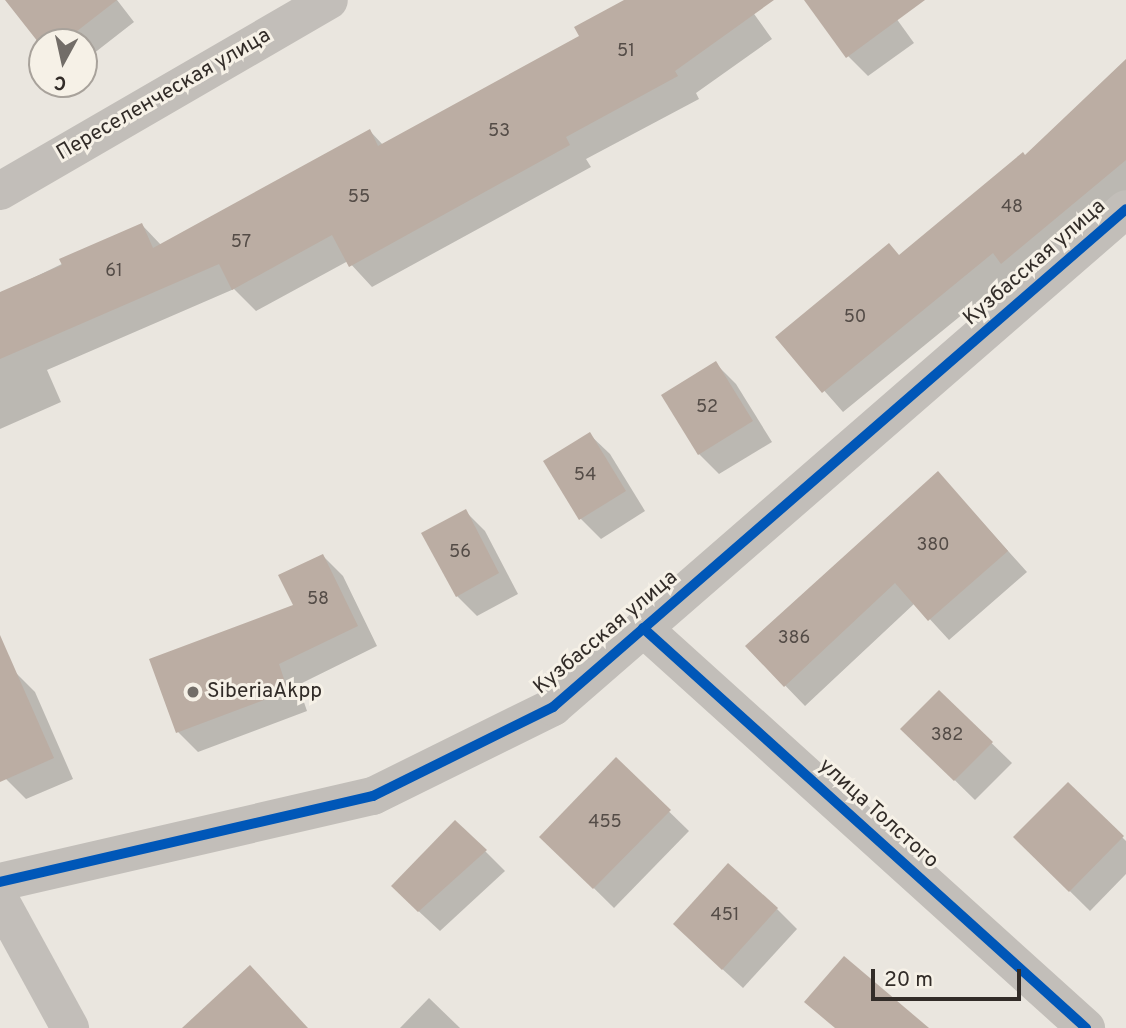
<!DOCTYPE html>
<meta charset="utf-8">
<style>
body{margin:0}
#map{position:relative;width:1126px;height:1028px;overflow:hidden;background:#eae6df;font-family:Overpass,sans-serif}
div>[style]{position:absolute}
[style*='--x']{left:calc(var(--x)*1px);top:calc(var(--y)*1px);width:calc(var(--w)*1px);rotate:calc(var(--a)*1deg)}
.shadow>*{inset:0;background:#0003}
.building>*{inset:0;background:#bbada3}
.minor>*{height:38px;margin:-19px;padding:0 19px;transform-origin:19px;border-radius:19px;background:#c2beb9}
.cycleway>*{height:10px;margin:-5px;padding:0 5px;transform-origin:5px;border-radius:5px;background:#0057b8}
.dots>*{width:19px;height:19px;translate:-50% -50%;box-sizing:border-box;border:4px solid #f6f1e7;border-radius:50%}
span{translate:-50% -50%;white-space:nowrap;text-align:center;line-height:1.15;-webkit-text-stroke:6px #f6f1e7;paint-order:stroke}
.number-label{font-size:18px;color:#544c47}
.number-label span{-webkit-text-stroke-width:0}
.street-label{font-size:21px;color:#322c28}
.poi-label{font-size:21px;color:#322c28}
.left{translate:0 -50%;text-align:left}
.north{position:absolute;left:28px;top:28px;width:70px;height:70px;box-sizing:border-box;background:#f6f1e7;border:2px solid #a8a29b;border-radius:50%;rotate:188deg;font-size:19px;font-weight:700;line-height:28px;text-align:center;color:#322c28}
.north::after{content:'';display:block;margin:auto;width:24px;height:32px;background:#726d68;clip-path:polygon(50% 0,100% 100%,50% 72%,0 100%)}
.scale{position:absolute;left:871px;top:969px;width:150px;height:32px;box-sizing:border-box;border:4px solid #322c28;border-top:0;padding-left:9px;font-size:21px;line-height:24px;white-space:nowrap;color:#322c28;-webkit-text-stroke:5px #f6f1e7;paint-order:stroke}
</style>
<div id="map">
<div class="shadow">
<div style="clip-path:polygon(13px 0,117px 0,134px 22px,84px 61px,84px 42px,42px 44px)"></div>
<div style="clip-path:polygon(628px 0,744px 0,772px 39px,696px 93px,699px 99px,586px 159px,591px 167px,372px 287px,348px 261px,256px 311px,234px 289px,47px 370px,61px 402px,0 429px,0 294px,142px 225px,161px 245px,370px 131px,383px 145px,581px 36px)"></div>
<div style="clip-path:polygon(824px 0,883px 0,914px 43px,868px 76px,848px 56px)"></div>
<div style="clip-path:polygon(1126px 96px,1126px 196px,1023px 283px,1013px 273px,843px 412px,777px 337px,900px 257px,1025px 157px)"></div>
<div style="clip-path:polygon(716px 364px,736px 384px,772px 442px,719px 474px,699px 454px)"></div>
<div style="clip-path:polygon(589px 434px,610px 454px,645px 511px,601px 539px,581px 519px)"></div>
<div style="clip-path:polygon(938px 473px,1027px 572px,949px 640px,915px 603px,805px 706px,747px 646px)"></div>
<div style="clip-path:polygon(465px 511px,485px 531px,518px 594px,477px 616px,457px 596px)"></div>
<div style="clip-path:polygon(323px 556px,343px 576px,377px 646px,298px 685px,307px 711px,198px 752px,178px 732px,295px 606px)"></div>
<div style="clip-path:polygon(15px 672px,35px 692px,73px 779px,26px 799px,6px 779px,0 765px,0 678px)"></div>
<div style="clip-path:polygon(939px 692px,1012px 763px,975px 800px,923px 749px)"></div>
<div style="clip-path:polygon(616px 760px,689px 831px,614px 908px,542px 837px)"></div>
<div style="clip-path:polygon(1068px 784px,1126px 841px,1126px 874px,1090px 911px,1015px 837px)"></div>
<div style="clip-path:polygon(485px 851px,505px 871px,440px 931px,413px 906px)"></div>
<div style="clip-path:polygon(777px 909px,797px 929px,743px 988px,695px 944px)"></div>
<div style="clip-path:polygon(429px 998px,460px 1028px,400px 1028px)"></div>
</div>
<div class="building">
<div style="clip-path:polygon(5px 0,117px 0,63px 42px,42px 42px,42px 47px)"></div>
<div style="clip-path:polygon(624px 0,774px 0,675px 71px,678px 76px,566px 137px,570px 145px,349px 267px,332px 235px,232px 290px,219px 264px,0 359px,0 292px,62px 265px,59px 259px,142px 223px,153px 248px,370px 129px,378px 146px,579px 36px,574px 27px)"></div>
<div style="clip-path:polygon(804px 0,925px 0,846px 58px)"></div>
<div style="clip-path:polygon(1126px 59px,1126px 160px,1001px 264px,993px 253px,822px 393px,775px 337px,889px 243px,899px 255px,1023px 152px,1025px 155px)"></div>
<div style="clip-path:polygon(716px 361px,753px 421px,698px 455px,661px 395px)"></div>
<div style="clip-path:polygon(590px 432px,626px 491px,579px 520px,543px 461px)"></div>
<div style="clip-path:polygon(938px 471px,1008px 551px,928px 621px,895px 583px,784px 687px,745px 646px)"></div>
<div style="clip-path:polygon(466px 509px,499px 573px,456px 597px,421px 533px)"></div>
<div style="clip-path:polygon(323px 554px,358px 626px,279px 664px,288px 691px,176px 733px,149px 659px,293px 605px,278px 575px)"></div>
<div style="clip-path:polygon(0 635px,54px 758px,0 782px)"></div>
<div style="clip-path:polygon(939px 690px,993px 742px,954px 781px,900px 729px)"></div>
<div style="clip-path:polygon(616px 757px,671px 810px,593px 889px,539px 837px)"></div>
<div style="clip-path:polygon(1068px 782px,1124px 836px,1069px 892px,1013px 837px)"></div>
<div style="clip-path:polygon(455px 820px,487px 850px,418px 912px,391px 886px)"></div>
<div style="clip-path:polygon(728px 863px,778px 908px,722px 970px,673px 924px)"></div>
<div style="clip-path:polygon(844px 956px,929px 1028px,835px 1028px,804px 1002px)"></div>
<div style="clip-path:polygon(250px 965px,308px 1028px,182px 1028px)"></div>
</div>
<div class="minor">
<div style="--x:0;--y:191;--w:380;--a:-30.1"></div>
<div style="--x:643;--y:628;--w:597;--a:42.08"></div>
<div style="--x:0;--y:882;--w:383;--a:-13"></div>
<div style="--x:373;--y:796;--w:201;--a:-26.3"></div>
<div style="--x:553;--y:707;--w:759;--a:-40.99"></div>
<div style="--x:0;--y:900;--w:146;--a:61.3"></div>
</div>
<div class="cycleway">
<div style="--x:643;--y:628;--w:597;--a:42.08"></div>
<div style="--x:0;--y:882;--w:383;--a:-13"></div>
<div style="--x:373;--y:796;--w:201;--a:-26.3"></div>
<div style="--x:553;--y:707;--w:759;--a:-40.99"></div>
</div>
<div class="dots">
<div style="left:193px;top:692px;background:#726d68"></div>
</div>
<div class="number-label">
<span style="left:626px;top:52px">51</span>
<span style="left:499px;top:132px">53</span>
<span style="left:359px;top:198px">55</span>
<span style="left:1012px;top:208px">48</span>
<span style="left:241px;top:243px">57</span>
<span style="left:114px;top:272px">61</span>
<span style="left:855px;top:318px">50</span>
<span style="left:707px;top:408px">52</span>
<span style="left:585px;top:476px">54</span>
<span style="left:933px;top:546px">380</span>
<span style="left:460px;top:553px">56</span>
<span style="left:318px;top:600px">58</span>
<span style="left:794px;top:639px">386</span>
<span style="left:947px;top:736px">382</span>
<span style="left:605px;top:823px">455</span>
<span style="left:725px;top:916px">451</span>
</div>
<div class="street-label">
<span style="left:164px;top:95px;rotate:-30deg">Переселенческая улица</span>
<span style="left:1035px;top:263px;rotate:-41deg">Кузбасская улица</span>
<span style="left:606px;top:633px;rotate:-40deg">Кузбасская улица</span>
<span style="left:878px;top:814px;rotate:42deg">улица Толстого</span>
</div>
<div class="poi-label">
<span class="left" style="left:207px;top:692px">SiberiaAkpp</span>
</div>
<div class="north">С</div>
<div class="scale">20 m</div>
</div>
